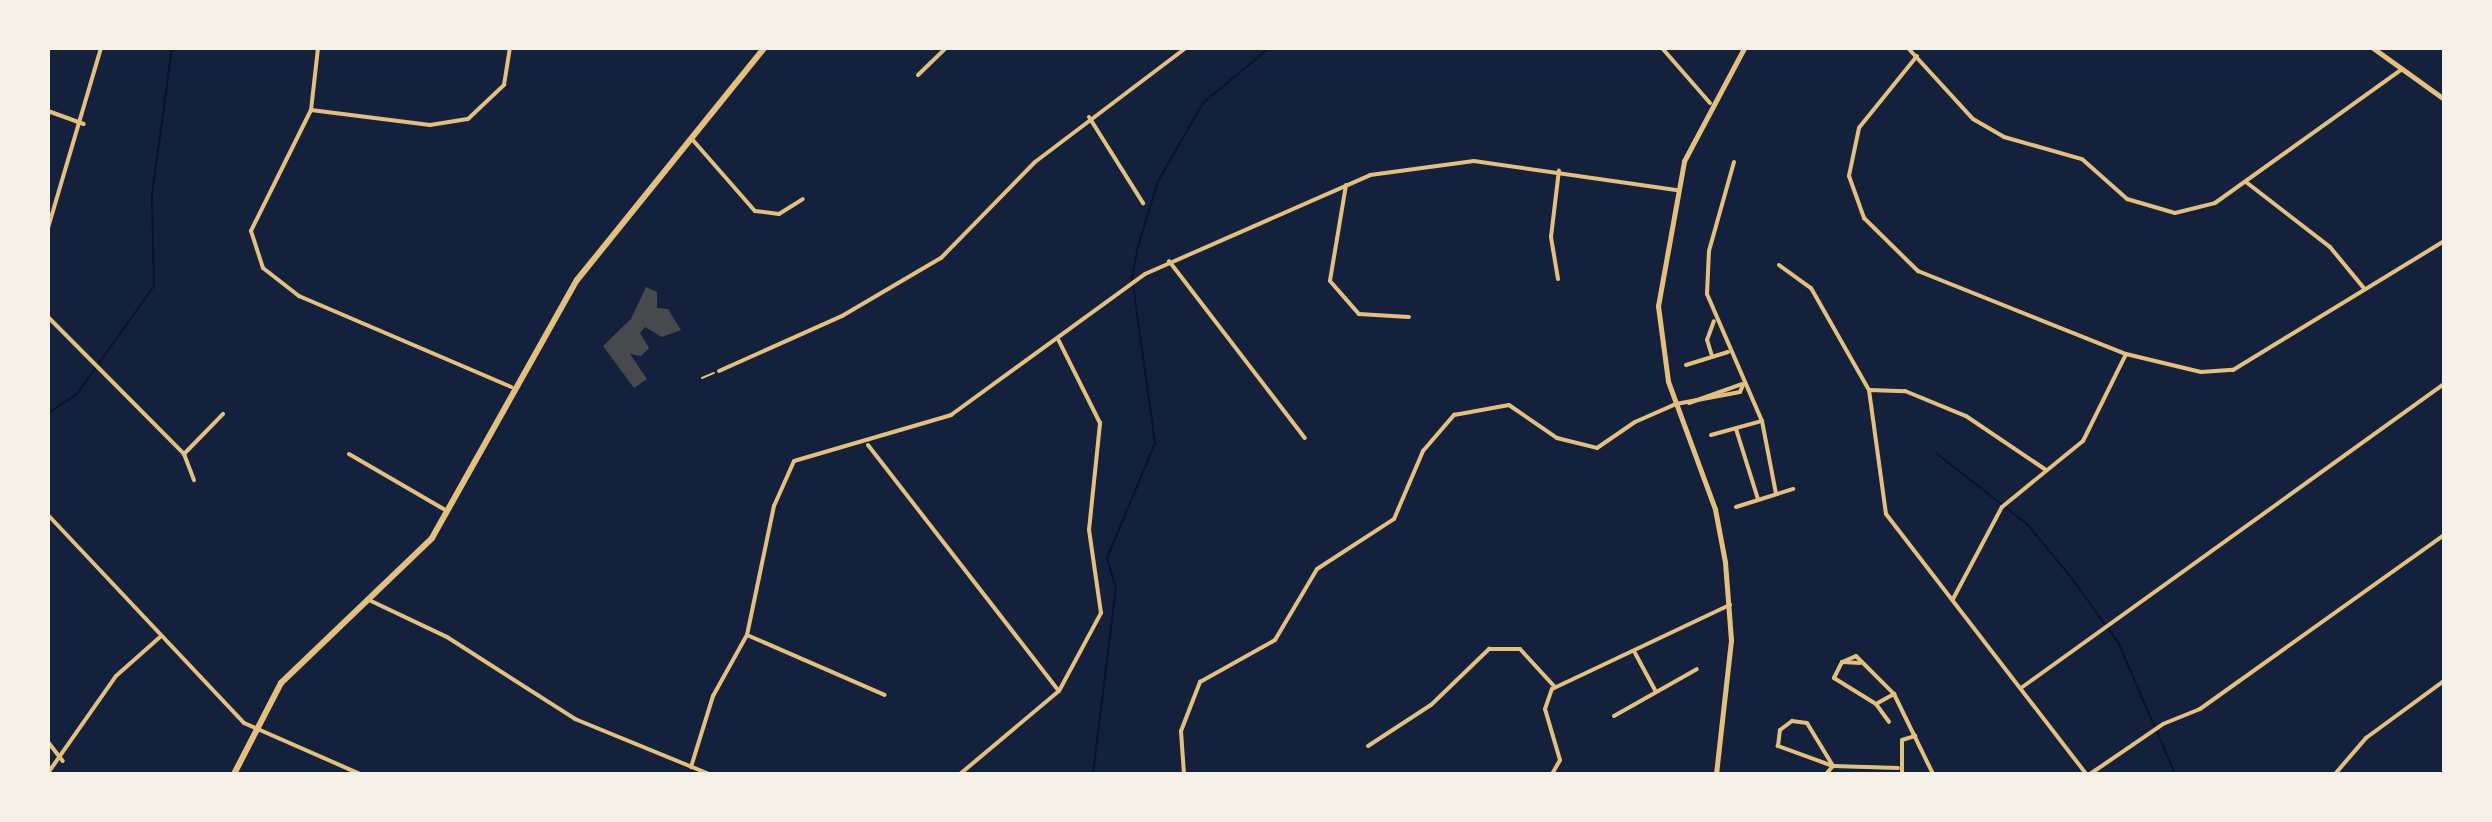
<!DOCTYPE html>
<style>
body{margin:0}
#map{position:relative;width:2492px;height:822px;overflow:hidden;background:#14213d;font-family:Helvetica,sans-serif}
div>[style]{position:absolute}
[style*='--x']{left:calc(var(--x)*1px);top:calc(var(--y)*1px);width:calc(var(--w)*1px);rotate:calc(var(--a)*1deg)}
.stream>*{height:2px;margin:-1px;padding:0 1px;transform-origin:1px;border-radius:1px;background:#0b132b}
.building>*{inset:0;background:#48494c}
.path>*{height:2px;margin:-1px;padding:0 1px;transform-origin:1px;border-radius:1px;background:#e5c07b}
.minor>*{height:4px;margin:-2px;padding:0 2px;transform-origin:2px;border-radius:2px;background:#e5c07b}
.secondary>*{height:5px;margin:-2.5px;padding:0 2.5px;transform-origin:2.5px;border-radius:2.5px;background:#e5c07b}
.primary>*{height:6px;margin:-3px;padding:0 3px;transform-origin:3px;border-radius:3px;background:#e5c07b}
span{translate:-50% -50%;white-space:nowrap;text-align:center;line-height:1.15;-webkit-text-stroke:6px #f6f1e7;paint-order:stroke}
.frame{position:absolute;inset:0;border:50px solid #f6f1e7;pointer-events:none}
</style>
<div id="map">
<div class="stream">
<div style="--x:48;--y:413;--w:35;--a:-33"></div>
<div style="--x:77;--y:394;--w:133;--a:-54.5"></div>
<div style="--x:154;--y:286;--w:91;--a:-91.3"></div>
<div style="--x:152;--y:195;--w:148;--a:-82.3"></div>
<div style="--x:1936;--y:453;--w:115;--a:38"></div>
<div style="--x:2027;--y:524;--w:67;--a:50.4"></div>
<div style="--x:2070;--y:576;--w:82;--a:54"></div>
<div style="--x:2118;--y:642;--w:144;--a:66.6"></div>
<div style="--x:1093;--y:774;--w:187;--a:-83"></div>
<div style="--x:1116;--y:588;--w:31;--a:-107"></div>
<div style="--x:1107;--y:558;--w:125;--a:-67.3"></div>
<div style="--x:1155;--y:443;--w:168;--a:-97.9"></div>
<div style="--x:1132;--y:277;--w:32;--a:-79"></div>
<div style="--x:1138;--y:246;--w:68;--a:-72.9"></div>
<div style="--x:1158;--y:181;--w:90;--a:-60"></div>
<div style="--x:1203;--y:103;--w:86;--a:-39.8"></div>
</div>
<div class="building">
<div style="clip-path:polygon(646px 287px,657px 292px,657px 308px,668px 309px,681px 330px,662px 337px,645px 327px,640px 333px,649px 348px,641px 356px,630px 354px,647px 379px,634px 388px,603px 346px,631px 319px)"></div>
</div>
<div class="path">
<div style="--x:702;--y:378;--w:13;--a:-23"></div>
</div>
<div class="minor">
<div style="--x:318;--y:48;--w:62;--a:96.4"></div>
<div style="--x:311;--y:110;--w:135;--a:116.4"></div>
<div style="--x:251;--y:231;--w:39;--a:72"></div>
<div style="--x:263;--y:268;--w:46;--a:37.9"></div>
<div style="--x:299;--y:296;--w:231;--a:23.2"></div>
<div style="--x:1662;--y:48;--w:73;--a:48.9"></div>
<div style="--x:1908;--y:48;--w:96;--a:47.5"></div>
<div style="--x:1973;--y:119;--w:36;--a:30"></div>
<div style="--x:2004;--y:137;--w:81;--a:15.8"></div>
<div style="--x:2082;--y:159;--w:60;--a:41.6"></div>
<div style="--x:2127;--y:199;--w:50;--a:16.3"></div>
<div style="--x:2175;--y:213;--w:41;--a:-14"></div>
<div style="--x:2215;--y:203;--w:230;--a:-35.6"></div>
<div style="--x:1917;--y:56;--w:92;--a:128.9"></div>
<div style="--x:1859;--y:128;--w:49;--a:101.8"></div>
<div style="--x:1849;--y:176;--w:45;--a:70.3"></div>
<div style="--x:1864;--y:218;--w:76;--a:44.5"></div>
<div style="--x:1918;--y:271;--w:224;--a:21.8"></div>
<div style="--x:2126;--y:354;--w:77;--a:13.5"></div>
<div style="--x:2201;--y:372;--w:32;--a:-4"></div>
<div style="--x:2233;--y:370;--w:247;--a:-31.4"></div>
<div style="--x:918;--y:75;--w:39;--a:-44"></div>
<div style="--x:311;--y:110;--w:120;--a:7.2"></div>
<div style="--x:430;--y:125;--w:38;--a:-9"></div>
<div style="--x:468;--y:119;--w:50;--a:-43.4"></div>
<div style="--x:504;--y:85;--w:37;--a:-81"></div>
<div style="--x:48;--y:111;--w:38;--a:20"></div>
<div style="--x:1089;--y:117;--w:102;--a:57.9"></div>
<div style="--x:691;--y:138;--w:97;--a:48.8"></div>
<div style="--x:755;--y:211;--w:24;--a:7"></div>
<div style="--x:779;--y:214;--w:28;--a:-32"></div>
<div style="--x:1734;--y:162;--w:92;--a:105.7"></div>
<div style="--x:1709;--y:251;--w:43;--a:92.7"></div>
<div style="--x:1707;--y:294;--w:138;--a:66.6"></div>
<div style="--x:1762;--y:421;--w:74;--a:79.1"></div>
<div style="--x:2246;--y:182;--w:106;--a:37.7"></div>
<div style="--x:2330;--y:247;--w:52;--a:50.5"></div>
<div style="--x:1346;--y:185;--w:97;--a:99.5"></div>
<div style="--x:1330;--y:281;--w:44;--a:48.7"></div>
<div style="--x:1359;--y:314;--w:50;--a:3.4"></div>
<div style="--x:48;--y:228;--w:188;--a:-73.6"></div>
<div style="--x:1169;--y:261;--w:223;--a:52.5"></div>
<div style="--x:1779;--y:265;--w:39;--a:36"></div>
<div style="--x:1811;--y:288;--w:117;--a:60.4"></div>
<div style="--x:1869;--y:390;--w:125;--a:82.2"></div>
<div style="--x:1886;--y:514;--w:328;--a:52.4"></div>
<div style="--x:1558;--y:279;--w:43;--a:-99.5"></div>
<div style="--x:1551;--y:237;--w:67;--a:-83.2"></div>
<div style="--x:48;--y:317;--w:193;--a:45.2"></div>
<div style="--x:184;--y:454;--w:28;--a:69"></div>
<div style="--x:1712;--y:356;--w:17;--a:-107"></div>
<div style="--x:1707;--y:340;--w:20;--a:-70"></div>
<div style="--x:1686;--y:365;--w:44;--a:-17.2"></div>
<div style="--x:719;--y:371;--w:135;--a:-24.1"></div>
<div style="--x:842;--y:316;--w:115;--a:-30.4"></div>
<div style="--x:941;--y:258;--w:134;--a:-45.6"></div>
<div style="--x:1035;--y:162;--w:189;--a:-37.1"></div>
<div style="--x:1869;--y:390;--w:36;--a:2"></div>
<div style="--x:1905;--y:391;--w:66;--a:22.3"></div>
<div style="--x:1966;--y:416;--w:97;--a:34"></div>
<div style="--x:1689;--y:403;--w:56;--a:-19.7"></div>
<div style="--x:1736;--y:429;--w:73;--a:72.6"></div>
<div style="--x:1711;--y:435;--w:53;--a:-15.4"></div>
<div style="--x:868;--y:445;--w:311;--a:52.2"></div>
<div style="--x:184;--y:454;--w:56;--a:-45.7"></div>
<div style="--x:349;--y:454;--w:113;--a:30.2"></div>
<div style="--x:1736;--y:507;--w:60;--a:-17.5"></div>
<div style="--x:48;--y:515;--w:286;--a:46.7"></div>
<div style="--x:244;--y:723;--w:127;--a:23.7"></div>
<div style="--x:1953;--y:599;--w:104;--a:-62"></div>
<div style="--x:2002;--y:507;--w:104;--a:-39.2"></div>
<div style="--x:2083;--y:441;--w:97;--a:-63.7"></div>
<div style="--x:369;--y:600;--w:86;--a:25.4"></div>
<div style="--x:447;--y:637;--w:152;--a:32.6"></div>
<div style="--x:575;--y:719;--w:145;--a:22.3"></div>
<div style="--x:747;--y:635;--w:150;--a:23.5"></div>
<div style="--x:1635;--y:653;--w:42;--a:61.6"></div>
<div style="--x:1842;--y:662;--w:15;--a:-23"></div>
<div style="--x:1856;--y:656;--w:54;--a:45"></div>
<div style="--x:1860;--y:663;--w:18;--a:-177"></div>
<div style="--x:1842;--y:662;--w:18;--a:117"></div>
<div style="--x:1834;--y:678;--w:49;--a:31.8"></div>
<div style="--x:1876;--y:704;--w:21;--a:-29"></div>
<div style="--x:1894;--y:694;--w:89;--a:64"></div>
<div style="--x:2021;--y:688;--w:521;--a:-35.7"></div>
<div style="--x:1876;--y:704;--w:22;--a:54"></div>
<div style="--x:1614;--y:716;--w:95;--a:-29.5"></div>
<div style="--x:1792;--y:721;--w:15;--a:8"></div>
<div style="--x:1807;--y:723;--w:50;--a:58.8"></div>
<div style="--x:1833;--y:766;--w:59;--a:-160"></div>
<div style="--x:1778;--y:746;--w:16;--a:-83"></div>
<div style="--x:1780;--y:730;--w:15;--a:-37"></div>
<div style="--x:48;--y:742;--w:24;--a:52"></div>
<div style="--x:1368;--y:746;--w:75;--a:-33.1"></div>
<div style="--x:1431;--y:705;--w:81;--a:-44"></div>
<div style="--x:1489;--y:649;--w:31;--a:0"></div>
<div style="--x:1520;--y:649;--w:52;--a:47.4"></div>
<div style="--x:691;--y:767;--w:74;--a:-72.8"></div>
<div style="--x:713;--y:696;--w:70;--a:-60.9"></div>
<div style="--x:747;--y:635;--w:132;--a:-78.2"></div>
<div style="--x:774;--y:506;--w:49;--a:-66"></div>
<div style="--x:794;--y:461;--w:164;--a:-16.3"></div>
<div style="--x:951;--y:415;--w:240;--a:-36"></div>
<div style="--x:1145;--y:274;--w:246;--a:-23.7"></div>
<div style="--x:1370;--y:175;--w:105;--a:-7.7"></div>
<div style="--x:1474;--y:161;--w:204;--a:8.2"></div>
<div style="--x:48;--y:773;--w:118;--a:-55"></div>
<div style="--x:116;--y:676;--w:60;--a:-41.6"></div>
<div style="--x:960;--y:774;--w:129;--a:-40"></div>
<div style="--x:1059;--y:691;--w:89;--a:-61.7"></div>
<div style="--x:1101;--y:613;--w:84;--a:-98.2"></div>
<div style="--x:1089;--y:530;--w:108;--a:-84.1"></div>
<div style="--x:1100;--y:423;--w:94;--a:-116.6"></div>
<div style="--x:1184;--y:774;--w:43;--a:-94"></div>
<div style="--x:1181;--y:731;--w:53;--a:-68.8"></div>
<div style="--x:1200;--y:682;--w:86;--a:-29.2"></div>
<div style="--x:1275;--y:640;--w:82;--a:-59.4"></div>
<div style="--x:1317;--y:569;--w:92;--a:-33"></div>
<div style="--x:1394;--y:519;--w:74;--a:-66.9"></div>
<div style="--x:1423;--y:451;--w:48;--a:-49.3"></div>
<div style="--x:1454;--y:415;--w:56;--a:-10.3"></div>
<div style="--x:1509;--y:405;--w:58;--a:34.5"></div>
<div style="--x:1557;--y:438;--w:41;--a:14"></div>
<div style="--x:1597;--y:448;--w:46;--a:-34.4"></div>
<div style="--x:1635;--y:422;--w:45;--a:-23.7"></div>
<div style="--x:1676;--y:404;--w:65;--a:-10.6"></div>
<div style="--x:1740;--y:392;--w:8;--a:-67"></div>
<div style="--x:1552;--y:774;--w:16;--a:-60"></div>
<div style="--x:1560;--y:760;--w:53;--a:-106.4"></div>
<div style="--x:1545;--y:709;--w:21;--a:-71"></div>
<div style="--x:1552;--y:689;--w:197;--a:-25.3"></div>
<div style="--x:1826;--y:774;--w:11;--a:-49"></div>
<div style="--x:1833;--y:766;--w:65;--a:1.8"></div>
<div style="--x:1902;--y:774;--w:34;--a:-90"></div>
<div style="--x:1902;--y:740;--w:14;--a:-17"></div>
<div style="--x:2090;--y:774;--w:88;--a:-34.4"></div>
<div style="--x:2163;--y:724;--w:40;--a:-22"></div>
<div style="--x:2200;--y:709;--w:300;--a:-35.5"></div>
<div style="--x:2335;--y:774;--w:48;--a:-49.3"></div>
<div style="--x:2366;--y:738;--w:97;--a:-36.2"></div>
</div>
<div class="secondary">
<div style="--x:2373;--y:48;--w:87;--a:35.7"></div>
<div style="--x:1716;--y:774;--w:135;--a:-83.6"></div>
<div style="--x:1731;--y:640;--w:78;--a:-94.4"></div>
<div style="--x:1725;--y:562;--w:54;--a:-100.7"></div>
<div style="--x:1715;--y:509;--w:136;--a:-110.2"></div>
<div style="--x:1668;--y:381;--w:76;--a:-97.6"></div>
<div style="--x:1658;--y:306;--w:147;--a:-79.8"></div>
<div style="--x:1684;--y:161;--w:128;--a:-62"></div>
</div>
<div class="primary">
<div style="--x:234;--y:774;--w:102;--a:-62.7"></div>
<div style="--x:281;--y:683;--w:209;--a:-43.8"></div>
<div style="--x:432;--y:538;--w:296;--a:-60.7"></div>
<div style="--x:577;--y:280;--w:298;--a:-51.1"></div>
</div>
<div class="frame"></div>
</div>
